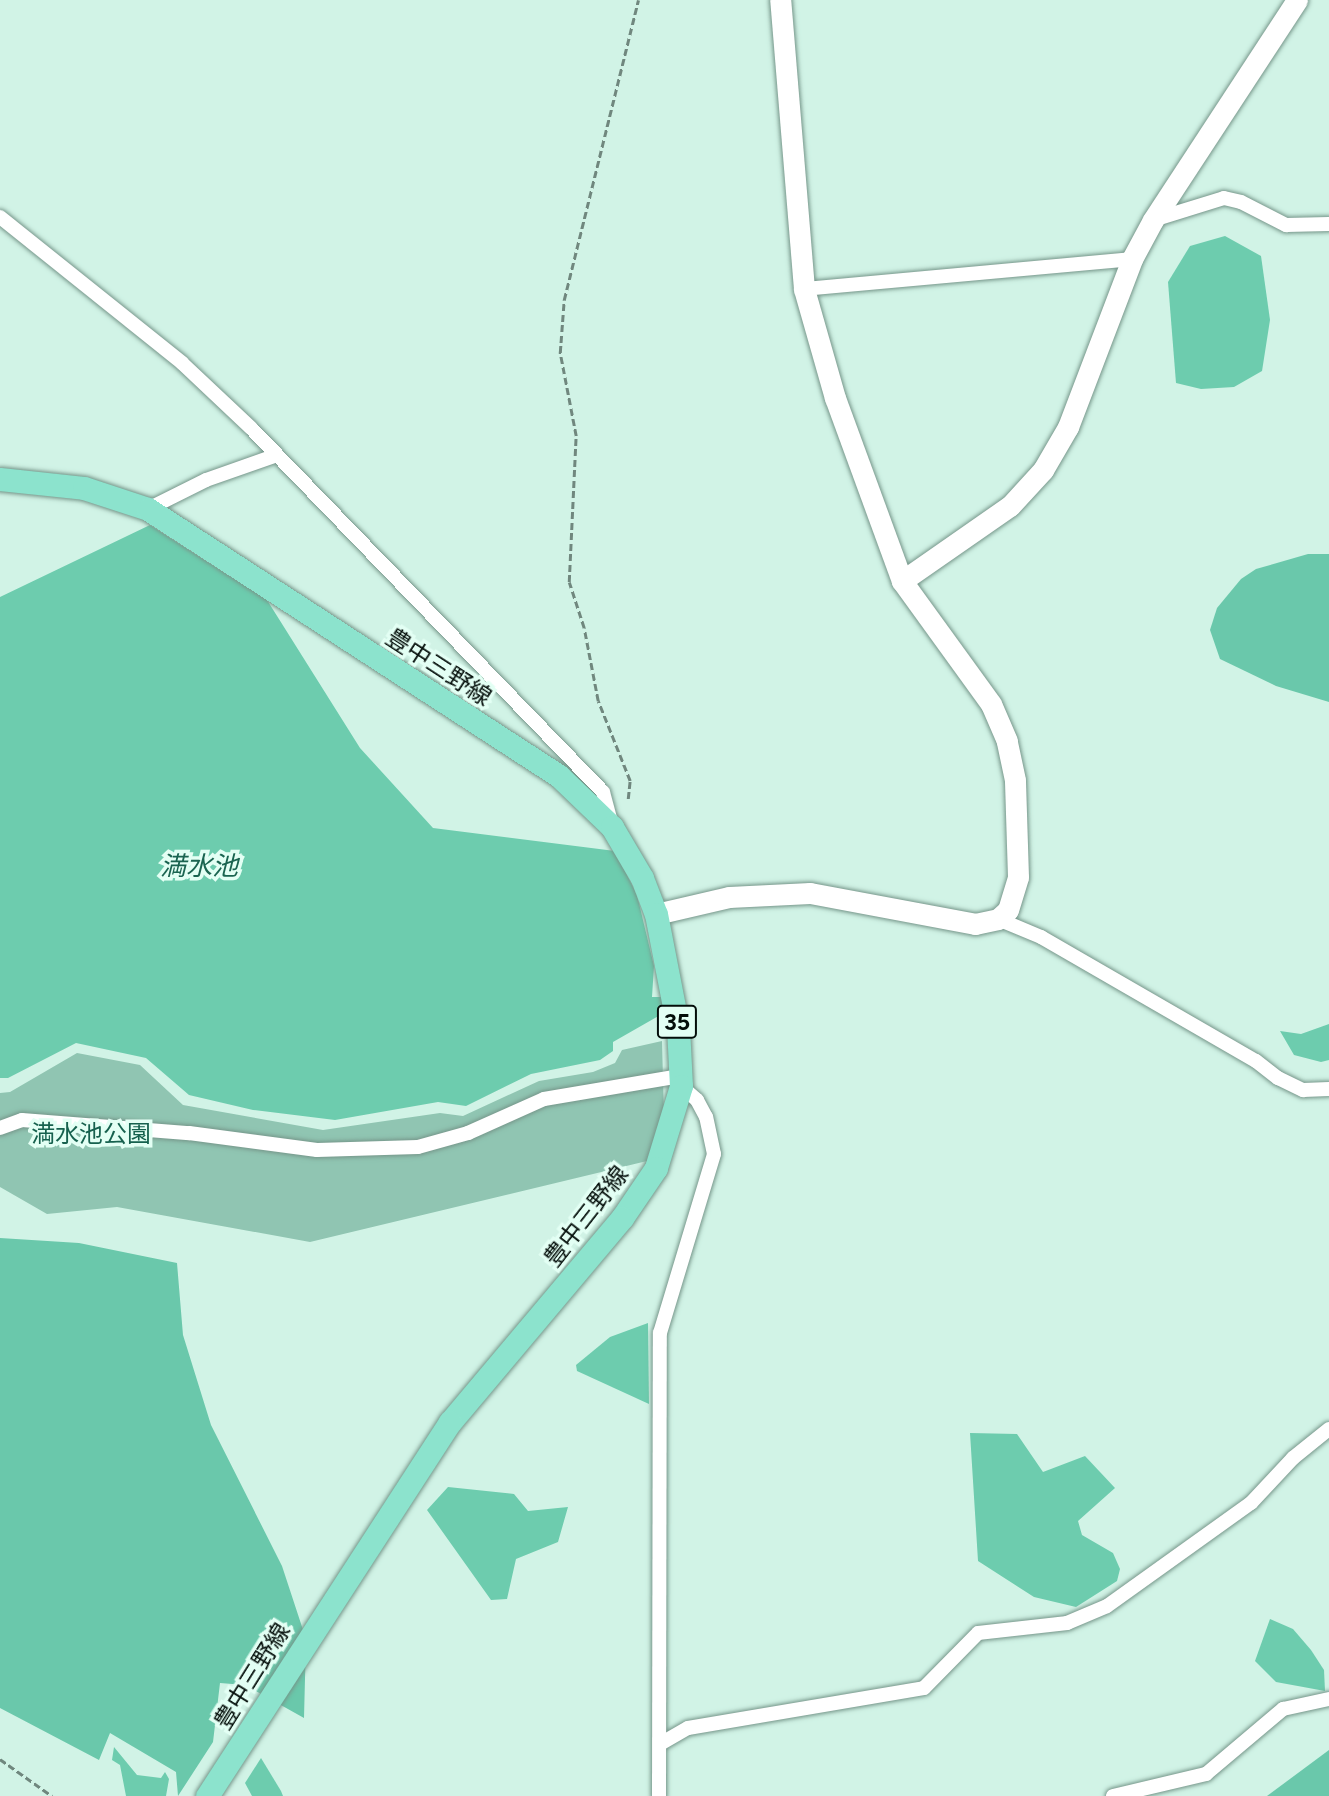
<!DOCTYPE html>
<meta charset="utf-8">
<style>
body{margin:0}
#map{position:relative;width:1329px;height:1796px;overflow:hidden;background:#d1f3e6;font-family:Figtree,"Noto Sans JP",sans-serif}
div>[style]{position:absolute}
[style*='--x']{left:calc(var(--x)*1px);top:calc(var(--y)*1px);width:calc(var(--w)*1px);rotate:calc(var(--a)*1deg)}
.green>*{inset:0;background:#90c5b2}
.forest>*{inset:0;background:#6ac8ab}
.water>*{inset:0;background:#6dccae}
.path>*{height:2.5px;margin-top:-1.25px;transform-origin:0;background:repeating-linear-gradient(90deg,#70877e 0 7px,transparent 0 10.5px)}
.roads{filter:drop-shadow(0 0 2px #76968a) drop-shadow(0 0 2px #76968a)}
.street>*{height:14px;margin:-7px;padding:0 7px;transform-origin:7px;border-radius:7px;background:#fff}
.secondary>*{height:21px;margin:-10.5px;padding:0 10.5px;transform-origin:10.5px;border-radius:10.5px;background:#fff}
.primary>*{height:23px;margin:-11.5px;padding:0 11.5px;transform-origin:11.5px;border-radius:11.5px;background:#8ce3cd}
span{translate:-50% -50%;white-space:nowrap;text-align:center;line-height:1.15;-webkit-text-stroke:7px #e3fff4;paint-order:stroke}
.shield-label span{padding:2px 5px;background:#e3fff4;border:2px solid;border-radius:5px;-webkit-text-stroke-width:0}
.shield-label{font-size:23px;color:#040e0a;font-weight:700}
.street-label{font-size:24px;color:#040e0a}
.park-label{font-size:24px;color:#16614e}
.water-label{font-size:26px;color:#1a6450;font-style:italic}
</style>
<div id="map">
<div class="green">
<div style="clip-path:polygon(662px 1041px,664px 1117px,647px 1161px,310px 1242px,117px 1207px,47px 1214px,0 1187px,0 1093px,10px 1092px,77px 1053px,140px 1065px,183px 1105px,323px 1130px,440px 1113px,463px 1116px,539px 1081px,593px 1072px,615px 1063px,622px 1050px)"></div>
</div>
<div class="forest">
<div style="clip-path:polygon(1308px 554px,1329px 554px,1329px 702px,1276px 686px,1220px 659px,1210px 630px,1217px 608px,1241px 579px,1256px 569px)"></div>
<div style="clip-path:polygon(0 1238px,79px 1243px,177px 1263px,183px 1335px,211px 1425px,282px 1566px,306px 1639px,304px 1718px,245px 1685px,220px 1683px,213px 1742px,178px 1796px,176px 1772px,110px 1733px,99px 1760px,0 1708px)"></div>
<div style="clip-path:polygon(1329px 1750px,1329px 1796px,1267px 1796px)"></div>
</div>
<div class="water">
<div style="clip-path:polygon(1225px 236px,1261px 256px,1270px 320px,1262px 371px,1234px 387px,1201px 389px,1176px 383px,1168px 282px,1190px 246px)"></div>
<div style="clip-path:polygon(150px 525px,267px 600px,360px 748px,433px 828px,615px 851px,637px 895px,654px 966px,652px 997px,662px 997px,662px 1014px,613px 1042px,613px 1051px,600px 1060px,531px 1074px,466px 1106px,438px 1102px,335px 1120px,253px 1110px,189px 1095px,146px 1058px,76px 1043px,8px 1078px,0 1078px,0 597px)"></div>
<div style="clip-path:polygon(1329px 1024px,1329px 1060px,1321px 1062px,1294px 1055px,1280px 1031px,1301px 1034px)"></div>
<div style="clip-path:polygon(648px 1323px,649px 1404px,577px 1371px,576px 1365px,610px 1337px)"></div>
<div style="clip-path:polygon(970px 1433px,1017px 1434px,1043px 1472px,1085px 1456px,1115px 1488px,1078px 1521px,1082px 1535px,1113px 1553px,1120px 1569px,1117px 1581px,1076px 1607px,1034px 1597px,978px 1561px)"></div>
<div style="clip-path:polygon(448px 1487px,514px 1494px,528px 1511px,568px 1507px,558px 1542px,516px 1559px,507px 1599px,491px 1600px,427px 1510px)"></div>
<div style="clip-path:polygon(1270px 1619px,1293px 1629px,1311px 1650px,1324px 1670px,1325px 1691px,1276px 1682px,1255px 1661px)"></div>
<div style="clip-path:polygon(114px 1747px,137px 1775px,161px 1778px,165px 1772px,169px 1779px,166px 1796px,126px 1796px,120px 1765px,112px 1760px)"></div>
<div style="clip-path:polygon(261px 1758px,281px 1791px,283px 1796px,252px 1796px,245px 1783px)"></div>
</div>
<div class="path">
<div style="--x:628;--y:799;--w:18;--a:-84"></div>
<div style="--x:630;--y:781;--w:86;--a:-111.8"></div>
<div style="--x:598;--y:701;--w:74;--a:-100.9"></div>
<div style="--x:584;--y:628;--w:48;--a:-108.1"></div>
<div style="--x:569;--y:582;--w:146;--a:-87.3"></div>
<div style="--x:576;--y:436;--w:85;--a:-100.9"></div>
<div style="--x:560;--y:353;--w:53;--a:-85.7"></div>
<div style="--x:564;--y:300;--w:309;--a:-76.1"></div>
<div style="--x:0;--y:1759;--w:64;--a:35.4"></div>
</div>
<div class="roads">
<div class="street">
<div style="--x:0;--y:217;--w:233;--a:38.7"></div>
<div style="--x:182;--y:363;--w:95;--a:43.3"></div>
<div style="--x:251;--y:428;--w:506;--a:45.96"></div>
<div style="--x:603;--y:792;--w:31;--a:75"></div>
<div style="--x:1153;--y:220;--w:74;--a:-17.2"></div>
<div style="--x:1224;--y:198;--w:17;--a:13"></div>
<div style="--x:1241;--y:202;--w:51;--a:27.1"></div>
<div style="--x:1286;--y:225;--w:43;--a:-1.3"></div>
<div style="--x:804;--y:289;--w:329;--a:-5.2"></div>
<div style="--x:148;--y:509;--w:65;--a:-26.6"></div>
<div style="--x:206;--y:480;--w:75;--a:-19.4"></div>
<div style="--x:998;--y:919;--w:47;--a:22.7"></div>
<div style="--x:1041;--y:937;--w:248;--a:30"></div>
<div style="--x:1256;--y:1061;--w:28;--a:38"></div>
<div style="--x:1278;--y:1078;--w:28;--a:26"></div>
<div style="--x:1303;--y:1090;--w:26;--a:-2"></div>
<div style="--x:0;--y:1128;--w:23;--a:-20"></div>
<div style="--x:22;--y:1120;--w:168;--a:4.5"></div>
<div style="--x:189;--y:1133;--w:129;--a:7.6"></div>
<div style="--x:317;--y:1150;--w:101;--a:-1.7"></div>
<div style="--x:418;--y:1147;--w:52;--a:-15.6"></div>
<div style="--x:468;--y:1133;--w:83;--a:-24.1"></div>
<div style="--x:544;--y:1099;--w:138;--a:-9.6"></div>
<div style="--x:660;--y:1744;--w:32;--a:-30"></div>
<div style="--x:688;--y:1728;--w:239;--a:-9.6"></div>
<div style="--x:924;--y:1688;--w:77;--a:-45.5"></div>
<div style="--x:978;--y:1633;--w:90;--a:-6.4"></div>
<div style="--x:1067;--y:1623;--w:43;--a:-23"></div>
<div style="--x:1107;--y:1606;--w:177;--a:-35.6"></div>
<div style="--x:1251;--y:1503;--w:62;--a:-47"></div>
<div style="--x:1293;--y:1458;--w:46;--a:-38.9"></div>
<div style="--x:659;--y:1796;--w:463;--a:-89.9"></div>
<div style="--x:660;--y:1333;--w:187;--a:-73.2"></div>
<div style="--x:714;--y:1154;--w:38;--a:-102"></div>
<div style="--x:706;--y:1117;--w:19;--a:-118"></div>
<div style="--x:697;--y:1100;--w:21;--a:-139"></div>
<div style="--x:1113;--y:1796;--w:96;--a:-13.3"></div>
<div style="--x:1206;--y:1774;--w:101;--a:-40.2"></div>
<div style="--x:1283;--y:1709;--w:47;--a:-12.3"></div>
</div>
<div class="secondary">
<div style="--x:902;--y:581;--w:131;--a:-34.8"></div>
<div style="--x:1010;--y:506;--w:49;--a:-47.5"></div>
<div style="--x:1043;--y:470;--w:50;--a:-59.8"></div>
<div style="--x:1068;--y:427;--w:180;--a:-69.1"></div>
<div style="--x:1132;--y:259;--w:44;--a:-61.7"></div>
<div style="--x:1153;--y:220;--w:263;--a:-56.8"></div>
<div style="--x:656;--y:914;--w:75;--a:-13.1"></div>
<div style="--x:729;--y:897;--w:81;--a:-2.8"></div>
<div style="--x:810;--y:893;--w:168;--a:10.6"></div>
<div style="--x:975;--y:924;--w:24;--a:-12"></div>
<div style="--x:998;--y:919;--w:13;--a:-42"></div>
<div style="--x:1008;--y:910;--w:34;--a:-73"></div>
<div style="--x:1018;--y:877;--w:97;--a:-91.8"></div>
<div style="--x:1015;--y:780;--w:40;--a:-102"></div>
<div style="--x:1007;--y:741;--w:40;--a:-113.4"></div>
<div style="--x:991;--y:704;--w:152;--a:-125.9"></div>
<div style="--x:902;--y:581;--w:195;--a:-110.1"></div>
<div style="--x:835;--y:398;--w:113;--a:-105.9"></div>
<div style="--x:804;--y:289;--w:290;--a:-94.7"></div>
</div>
<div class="primary">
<div style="--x:0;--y:479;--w:84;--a:6.1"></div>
<div style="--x:84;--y:488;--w:67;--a:18.2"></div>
<div style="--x:148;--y:509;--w:490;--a:33"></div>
<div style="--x:559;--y:776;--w:74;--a:43.9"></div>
<div style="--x:612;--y:827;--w:59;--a:59.5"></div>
<div style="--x:642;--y:878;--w:39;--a:69"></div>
<div style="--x:656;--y:914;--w:115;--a:79"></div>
<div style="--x:678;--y:1027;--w:59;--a:87.1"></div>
<div style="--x:681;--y:1086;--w:86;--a:107"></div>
<div style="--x:656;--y:1168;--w:60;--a:124.2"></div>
<div style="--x:622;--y:1218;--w:267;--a:130.1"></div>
<div style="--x:450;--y:1422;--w:446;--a:123"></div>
</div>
</div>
<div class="shield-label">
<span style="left:677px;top:1022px">35</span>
</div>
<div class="street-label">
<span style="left:439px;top:667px;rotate:33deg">豊中三野線</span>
<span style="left:586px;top:1216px;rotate:-52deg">豊中三野線</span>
<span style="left:252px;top:1676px;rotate:-58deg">豊中三野線</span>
</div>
<div class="park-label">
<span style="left:91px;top:1134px">満水池公園</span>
</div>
<div class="water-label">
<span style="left:199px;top:867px">満水池</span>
</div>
</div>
